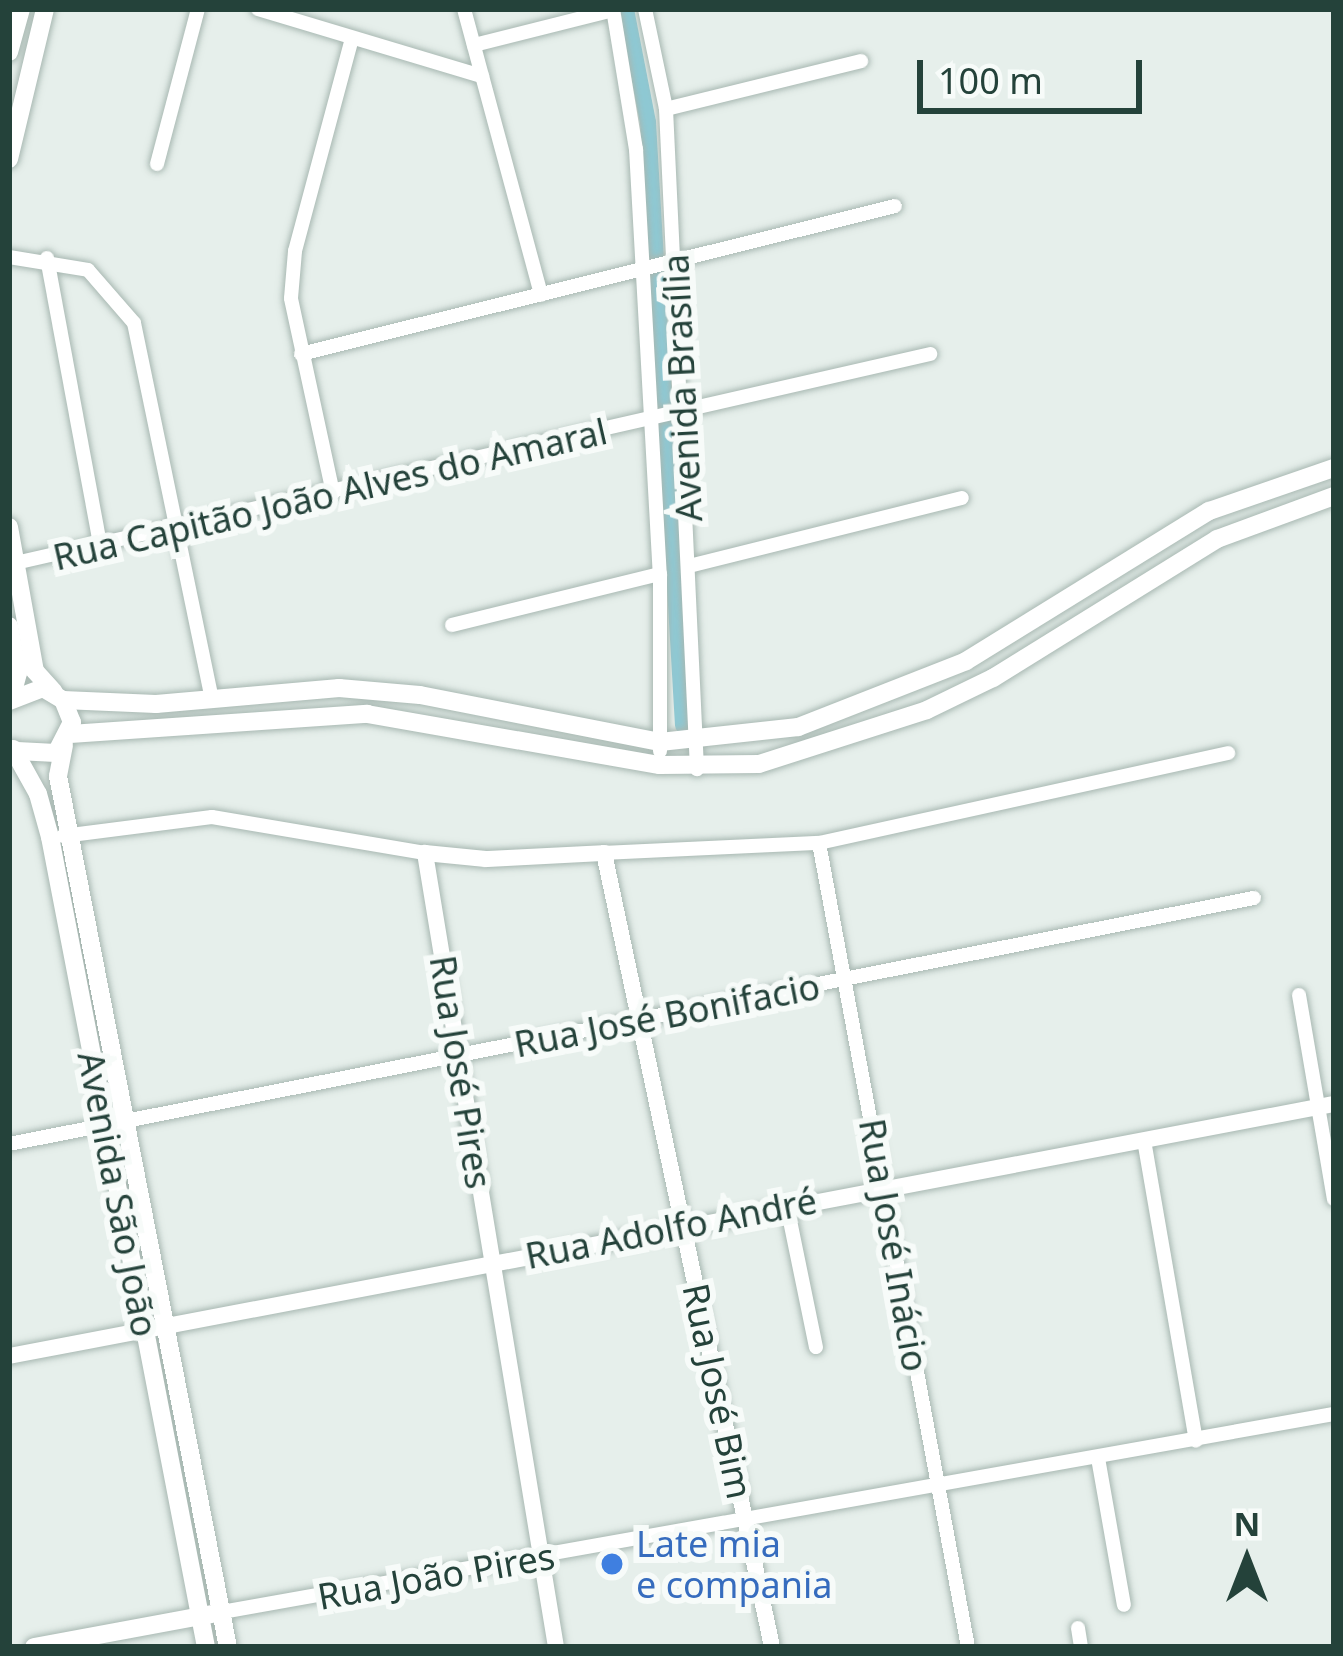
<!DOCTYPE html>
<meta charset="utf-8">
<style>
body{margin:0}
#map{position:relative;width:1343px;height:1656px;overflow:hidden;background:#e6efeb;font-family:"Noto Sans",sans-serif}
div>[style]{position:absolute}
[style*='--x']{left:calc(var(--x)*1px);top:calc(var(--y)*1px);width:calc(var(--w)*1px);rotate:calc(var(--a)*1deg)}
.canal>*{height:16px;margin:-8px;padding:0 8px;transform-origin:8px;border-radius:8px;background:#8ec9d4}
.roads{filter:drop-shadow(0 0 3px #a8b8b2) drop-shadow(0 0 3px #a8b8b2)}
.minor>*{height:14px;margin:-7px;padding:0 7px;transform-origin:7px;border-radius:7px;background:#fff}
.tertiary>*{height:16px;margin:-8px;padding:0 8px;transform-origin:8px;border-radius:8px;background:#fff}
.secondary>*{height:18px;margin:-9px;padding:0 9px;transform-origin:9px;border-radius:9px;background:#fff}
.dots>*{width:33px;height:33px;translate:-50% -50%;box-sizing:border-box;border:6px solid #f7fbf9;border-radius:50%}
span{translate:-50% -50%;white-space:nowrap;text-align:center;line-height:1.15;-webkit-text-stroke:12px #f7fbf9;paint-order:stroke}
.street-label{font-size:36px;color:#24423a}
.shop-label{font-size:36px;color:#366cbe}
.left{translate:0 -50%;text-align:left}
.frame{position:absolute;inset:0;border:12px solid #24423a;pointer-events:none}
.north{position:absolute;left:1187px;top:1500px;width:120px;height:120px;-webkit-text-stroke:9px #f7fbf9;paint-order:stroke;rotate:0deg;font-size:33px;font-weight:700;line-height:48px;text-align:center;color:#24423a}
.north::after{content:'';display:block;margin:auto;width:42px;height:54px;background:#24423a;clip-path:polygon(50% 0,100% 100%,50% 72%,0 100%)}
.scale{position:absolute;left:917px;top:60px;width:225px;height:54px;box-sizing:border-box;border:6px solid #24423a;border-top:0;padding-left:15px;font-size:36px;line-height:42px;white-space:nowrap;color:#24423a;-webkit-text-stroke:9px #f7fbf9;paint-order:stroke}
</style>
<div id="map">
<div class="canal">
<div style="--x:626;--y:9;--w:115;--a:79"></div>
<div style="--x:648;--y:122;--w:604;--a:86.68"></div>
</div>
<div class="roads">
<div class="minor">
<div style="--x:258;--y:9;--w:234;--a:16.7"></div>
<div style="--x:464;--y:9;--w:296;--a:74.9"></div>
<div style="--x:613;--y:9;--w:142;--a:80.7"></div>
<div style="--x:636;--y:149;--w:426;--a:86.8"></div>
<div style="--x:660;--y:574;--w:177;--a:90"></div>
<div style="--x:645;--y:9;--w:102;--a:78.1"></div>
<div style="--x:666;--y:109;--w:661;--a:87.31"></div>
<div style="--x:474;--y:45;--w:143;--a:-14.1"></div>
<div style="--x:666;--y:109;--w:201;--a:-13.8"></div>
<div style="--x:157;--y:164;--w:160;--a:-75.2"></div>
<div style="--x:9;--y:257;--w:80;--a:9.3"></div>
<div style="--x:88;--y:270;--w:70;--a:49"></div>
<div style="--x:134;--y:323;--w:383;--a:78.3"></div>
<div style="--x:47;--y:258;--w:292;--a:79.5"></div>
<div style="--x:301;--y:354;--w:612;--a:-13.99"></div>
<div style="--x:333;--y:493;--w:199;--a:-102.2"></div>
<div style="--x:291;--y:298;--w:47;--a:-85.1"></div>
<div style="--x:295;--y:251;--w:220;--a:-75"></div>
<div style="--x:11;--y:564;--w:943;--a:-12.87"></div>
<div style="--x:693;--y:565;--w:277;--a:-14"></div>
<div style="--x:452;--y:625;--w:214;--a:-13.8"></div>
<div style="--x:63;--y:836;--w:150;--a:-7.3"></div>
<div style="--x:212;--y:817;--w:216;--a:9.6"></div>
<div style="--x:819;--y:843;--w:818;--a:79.5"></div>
<div style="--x:604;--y:853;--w:215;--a:-2.7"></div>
<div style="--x:819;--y:843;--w:419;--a:-12.4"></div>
<div style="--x:1299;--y:995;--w:207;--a:80.3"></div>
<div style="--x:1144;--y:1140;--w:305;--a:80.2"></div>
<div style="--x:9;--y:1144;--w:1269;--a:-11.18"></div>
<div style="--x:787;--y:1206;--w:144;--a:78.4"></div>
<div style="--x:1098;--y:1458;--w:149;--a:80"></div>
<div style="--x:222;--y:1612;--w:1129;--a:-10.1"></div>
<div style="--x:1078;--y:1628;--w:19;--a:81"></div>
</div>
<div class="tertiary">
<div style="--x:9;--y:1356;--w:1349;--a:-10.77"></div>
<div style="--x:556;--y:1647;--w:805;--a:-99.37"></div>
<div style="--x:425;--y:853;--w:61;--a:5.6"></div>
<div style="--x:486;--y:859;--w:118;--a:-2.9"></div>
<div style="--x:604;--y:853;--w:812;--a:78.05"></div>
</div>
<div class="secondary">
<div style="--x:9;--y:52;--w:45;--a:-74.4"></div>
<div style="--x:9;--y:159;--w:154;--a:-76.5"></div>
<div style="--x:9;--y:527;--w:146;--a:79.8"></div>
<div style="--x:35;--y:671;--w:28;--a:48"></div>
<div style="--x:9;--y:626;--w:48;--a:79.2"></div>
<div style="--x:18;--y:673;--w:27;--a:105"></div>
<div style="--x:63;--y:700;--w:93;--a:2.5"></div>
<div style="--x:156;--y:704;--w:184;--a:-5"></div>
<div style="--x:339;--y:688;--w:81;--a:4.9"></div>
<div style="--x:420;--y:695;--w:245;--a:11.1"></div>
<div style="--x:660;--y:742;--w:139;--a:-6.2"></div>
<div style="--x:798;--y:727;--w:180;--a:-21.4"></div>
<div style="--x:966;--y:661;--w:286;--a:-31.7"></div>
<div style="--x:1209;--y:511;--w:132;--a:-19"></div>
<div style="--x:9;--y:701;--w:36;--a:-21"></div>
<div style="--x:43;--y:688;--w:23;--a:31"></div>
<div style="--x:63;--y:700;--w:24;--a:68"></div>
<div style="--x:72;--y:722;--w:35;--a:117"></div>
<div style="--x:56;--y:753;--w:39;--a:-177"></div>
<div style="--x:70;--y:734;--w:298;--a:-3.9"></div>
<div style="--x:367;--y:714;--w:297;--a:9.9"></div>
<div style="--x:660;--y:765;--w:99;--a:-0.6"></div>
<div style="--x:759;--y:764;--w:176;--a:-17.8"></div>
<div style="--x:927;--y:710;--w:73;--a:-25.9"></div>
<div style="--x:993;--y:678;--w:264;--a:-31.8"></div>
<div style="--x:1217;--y:539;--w:125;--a:-20.2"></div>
<div style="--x:64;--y:745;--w:32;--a:101"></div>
<div style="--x:58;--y:776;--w:887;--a:78.96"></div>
<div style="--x:13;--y:749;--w:51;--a:60.9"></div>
<div style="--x:38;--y:794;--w:45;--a:74.4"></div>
<div style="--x:50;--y:837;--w:825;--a:79.1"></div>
<div style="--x:34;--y:1647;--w:181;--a:-10.5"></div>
</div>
</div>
<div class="dots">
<div style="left:612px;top:1564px;background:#3f7fe0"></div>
</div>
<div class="street-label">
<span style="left:682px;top:388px;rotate:-93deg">Avenida Brasília</span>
<span style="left:330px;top:494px;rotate:-13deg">Rua Capitão João Alves do Amaral</span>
<span style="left:667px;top:1015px;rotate:-11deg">Rua José Bonifacio</span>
<span style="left:461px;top:1072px;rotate:81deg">Rua José Pires</span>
<span style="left:118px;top:1194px;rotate:79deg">Avenida São João</span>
<span style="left:671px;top:1228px;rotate:-11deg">Rua Adolfo André</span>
<span style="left:894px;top:1245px;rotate:80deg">Rua José Inácio</span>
<span style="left:718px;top:1391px;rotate:78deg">Rua José Bim</span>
<span style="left:436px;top:1576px;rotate:-10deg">Rua João Pires</span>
</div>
<div class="shop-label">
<span class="left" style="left:636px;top:1564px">Late mia<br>e compania</span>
</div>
<div class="frame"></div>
<div class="north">N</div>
<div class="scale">100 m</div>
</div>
